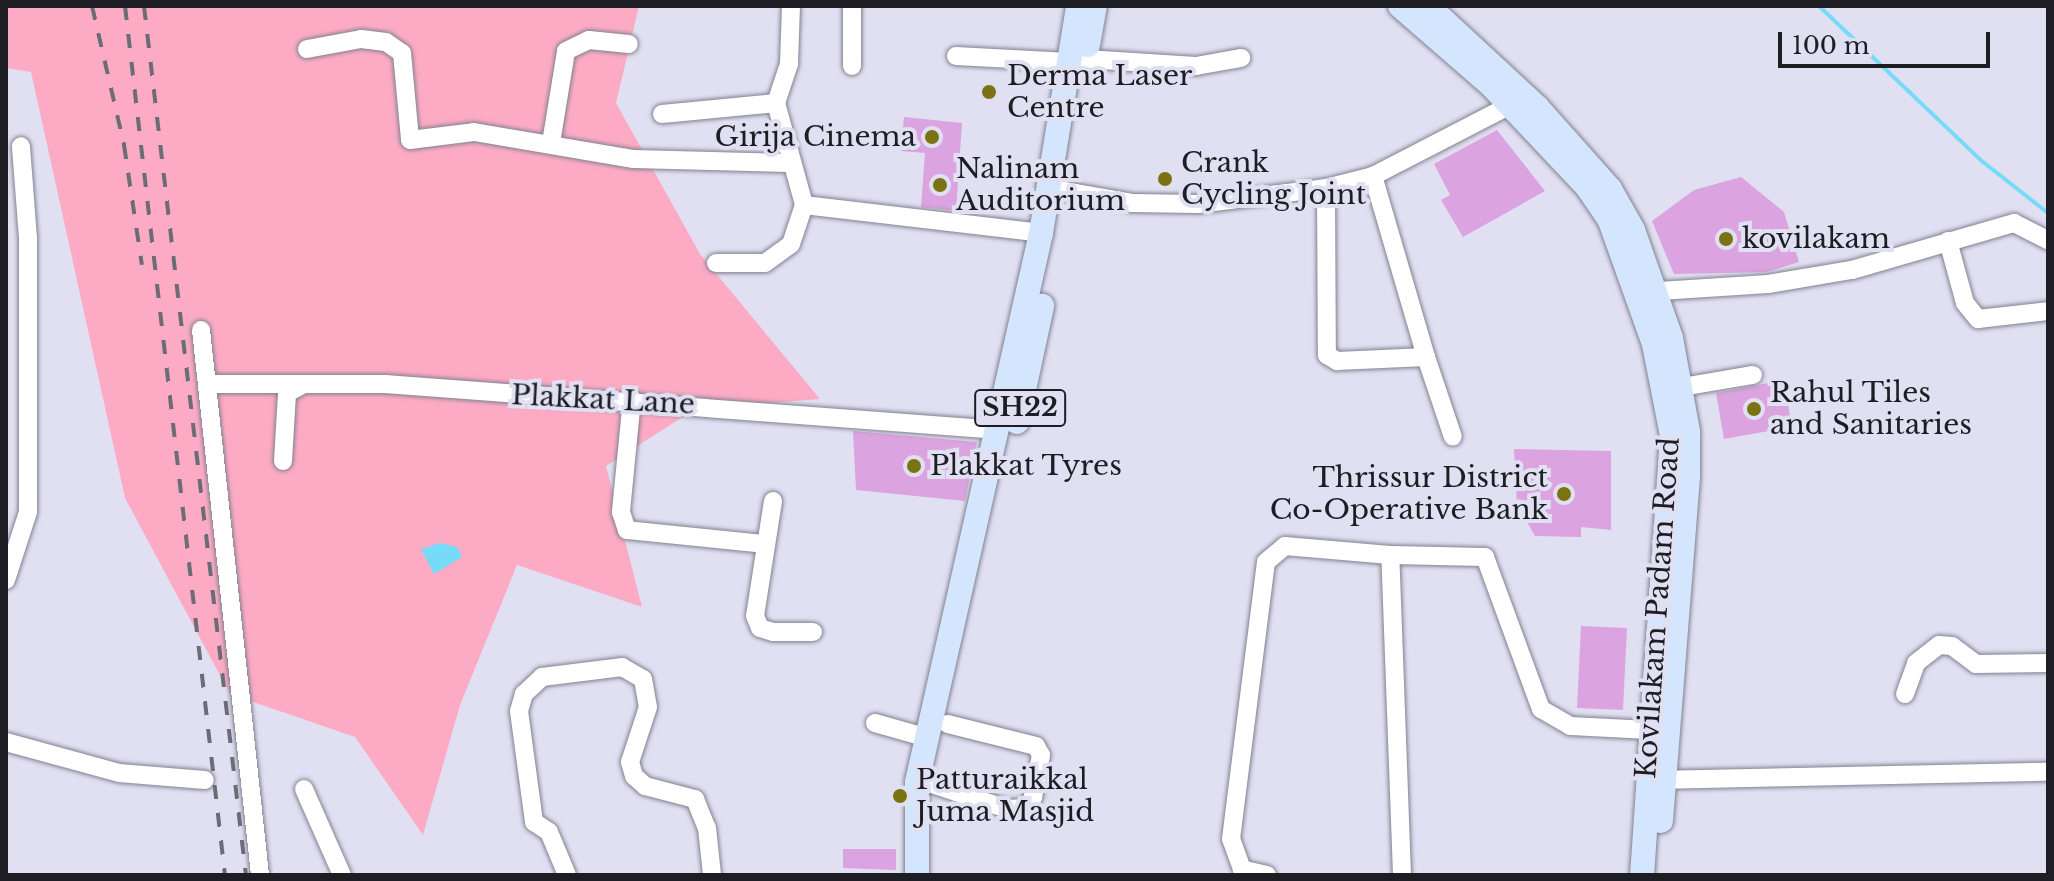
<!DOCTYPE html>
<style>
body{margin:0}
#map{position:relative;width:2054px;height:881px;overflow:hidden;background:#e1e0f2;font-family:"Libre Baskerville",serif}
div>[style]{position:absolute}
[style*='--x']{left:calc(var(--x)*1px);top:calc(var(--y)*1px);width:calc(var(--w)*1px);rotate:calc(var(--a)*1deg)}
.green>*{inset:0;background:#fdabc5}
.water>*{inset:0;background:#76dbf9}
.stream>*{height:4px;margin:-2px;padding:0 2px;transform-origin:2px;border-radius:2px;background:#76dbf9}
.building>*{inset:0;background:#dba3df}
.roads{filter:drop-shadow(0 0 2px #828191) drop-shadow(0 0 2px #828191)}
.minor>*{height:18px;margin:-9px;padding:0 9px;transform-origin:9px;border-radius:9px;background:#fff}
.major>*{height:24px;margin:-12px;padding:0 12px;transform-origin:12px;border-radius:12px;background:#d4e6fd}
.rail>*{height:4px;margin-top:-2px;transform-origin:0;background:repeating-linear-gradient(90deg,#6c6c77 0 14px,transparent 0 28px)}
.dots>*{width:22px;height:22px;translate:-50% -50%;box-sizing:border-box;border:4px solid #e1e0f2;border-radius:50%}
span{translate:-50% -50%;white-space:nowrap;text-align:center;line-height:1.15;-webkit-text-stroke:8px #e1e0f2;paint-order:stroke}
.shield-label span{padding:2px 6px;background:#e1e0f2;border:2px solid;border-radius:6px;-webkit-text-stroke-width:0}
.shield-label{font-size:26px;color:#1d1d23;font-weight:700}
.poi-label{font-size:28px;color:#1d1d23}
.left{translate:0 -50%;text-align:left}
.right{translate:-100% -50%;text-align:right}
.street-label{font-size:28px;color:#1d1d23}
.frame{position:absolute;inset:0;border:8px solid #1d1d23;pointer-events:none}
.scale{position:absolute;left:1778px;top:32px;width:212px;height:36px;box-sizing:border-box;border:4px solid #1d1d23;border-top:0;padding-left:10px;font-size:24px;line-height:28px;white-space:nowrap;color:#1d1d23;-webkit-text-stroke:6px #e1e0f2;paint-order:stroke}
</style>
<div id="map">
<div class="green">
<div style="clip-path:polygon(6px 6px,639px 6px,616px 103px,700px 254px,820px 399px,695px 409px,606px 466px,642px 607px,517px 565px,460px 705px,423px 835px,355px 737px,230px 694px,125px 498px,31px 72px,6px 68px)"></div>
</div>
<div class="water">
<div style="clip-path:polygon(440px 543px,457px 547px,462px 557px,434px 574px,421px 549px)"></div>
</div>
<div class="stream">
<div style="--x:1819;--y:6;--w:226;--a:43.6"></div>
<div style="--x:1983;--y:162;--w:83;--a:38.1"></div>
</div>
<div class="building">
<div style="clip-path:polygon(904px 117px,962px 123px,956px 211px,921px 207px,925px 153px,901px 151px)"></div>
<div style="clip-path:polygon(1497px 130px,1545px 191px,1463px 237px,1441px 200px,1450px 195px,1434px 164px)"></div>
<div style="clip-path:polygon(1741px 177px,1784px 212px,1799px 262px,1767px 272px,1674px 274px,1652px 221px,1694px 190px)"></div>
<div style="clip-path:polygon(1784px 380px,1792px 427px,1724px 439px,1716px 393px)"></div>
<div style="clip-path:polygon(853px 431px,977px 442px,965px 501px,856px 490px)"></div>
<div style="clip-path:polygon(1514px 449px,1611px 451px,1611px 530px,1581px 527px,1581px 537px,1535px 536px,1517px 505px)"></div>
<div style="clip-path:polygon(1581px 626px,1627px 628px,1623px 710px,1577px 708px)"></div>
<div style="clip-path:polygon(843px 849px,896px 849px,896px 870px,843px 868px)"></div>
</div>
<div class="roads">
<div class="minor">
<div style="--x:791;--y:6;--w:58;--a:92"></div>
<div style="--x:789;--y:64;--w:41;--a:108.4"></div>
<div style="--x:776;--y:103;--w:106;--a:74.6"></div>
<div style="--x:804;--y:205;--w:239;--a:6.7"></div>
<div style="--x:852;--y:6;--w:60;--a:90"></div>
<div style="--x:307;--y:49;--w:55;--a:-10.5"></div>
<div style="--x:361;--y:39;--w:25;--a:7"></div>
<div style="--x:386;--y:42;--w:19;--a:35"></div>
<div style="--x:402;--y:53;--w:87;--a:84.7"></div>
<div style="--x:410;--y:140;--w:64;--a:-7.1"></div>
<div style="--x:474;--y:132;--w:162;--a:9.6"></div>
<div style="--x:634;--y:159;--w:154;--a:1.5"></div>
<div style="--x:956;--y:56;--w:113;--a:3"></div>
<div style="--x:1086;--y:59;--w:110;--a:3.6"></div>
<div style="--x:1196;--y:66;--w:46;--a:-10.1"></div>
<div style="--x:662;--y:114;--w:115;--a:-5.5"></div>
<div style="--x:551;--y:143;--w:93;--a:-80.7"></div>
<div style="--x:566;--y:51;--w:25;--a:-26"></div>
<div style="--x:589;--y:40;--w:40;--a:5.7"></div>
<div style="--x:1048;--y:188;--w:85;--a:10.1"></div>
<div style="--x:1132;--y:203;--w:66;--a:0.9"></div>
<div style="--x:1198;--y:204;--w:129;--a:-7.1"></div>
<div style="--x:1326;--y:188;--w:49;--a:-14.3"></div>
<div style="--x:1373;--y:176;--w:165;--a:-27.3"></div>
<div style="--x:1326;--y:188;--w:167;--a:89.7"></div>
<div style="--x:1327;--y:355;--w:12;--a:31"></div>
<div style="--x:1337;--y:361;--w:89;--a:-2.6"></div>
<div style="--x:1426;--y:357;--w:189;--a:-106.3"></div>
<div style="--x:1948;--y:241;--w:64;--a:74.7"></div>
<div style="--x:1965;--y:303;--w:21;--a:51"></div>
<div style="--x:1978;--y:319;--w:70;--a:-6.5"></div>
<div style="--x:716;--y:263;--w:49;--a:0"></div>
<div style="--x:765;--y:263;--w:32;--a:-36"></div>
<div style="--x:791;--y:244;--w:41;--a:-71.6"></div>
<div style="--x:1644;--y:292;--w:124;--a:-3.7"></div>
<div style="--x:1768;--y:284;--w:85;--a:-9.5"></div>
<div style="--x:1852;--y:270;--w:169;--a:-16.2"></div>
<div style="--x:2014;--y:223;--w:38;--a:27"></div>
<div style="--x:201;--y:330;--w:548;--a:83.82"></div>
<div style="--x:1426;--y:357;--w:84;--a:71.4"></div>
<div style="--x:207;--y:384;--w:178;--a:0"></div>
<div style="--x:385;--y:384;--w:616;--a:4.28"></div>
<div style="--x:1682;--y:387;--w:72;--a:-9.6"></div>
<div style="--x:632;--y:399;--w:114;--a:95.6"></div>
<div style="--x:621;--y:512;--w:19;--a:72"></div>
<div style="--x:627;--y:530;--w:138;--a:5.8"></div>
<div style="--x:283;--y:461;--w:68;--a:-86.6"></div>
<div style="--x:287;--y:393;--w:19;--a:-28"></div>
<div style="--x:773;--y:501;--w:116;--a:98.9"></div>
<div style="--x:755;--y:616;--w:13;--a:67"></div>
<div style="--x:760;--y:628;--w:14;--a:17"></div>
<div style="--x:773;--y:632;--w:40;--a:0"></div>
<div style="--x:6;--y:580;--w:71;--a:-72.1"></div>
<div style="--x:28;--y:512;--w:274;--a:-90"></div>
<div style="--x:28;--y:238;--w:92;--a:-94.4"></div>
<div style="--x:1905;--y:694;--w:33;--a:-70"></div>
<div style="--x:1916;--y:663;--w:29;--a:-38"></div>
<div style="--x:1939;--y:645;--w:13;--a:4"></div>
<div style="--x:1952;--y:646;--w:30;--a:37"></div>
<div style="--x:1976;--y:664;--w:72;--a:-0.8"></div>
<div style="--x:875;--y:723;--w:55;--a:15.8"></div>
<div style="--x:6;--y:742;--w:117;--a:15.3"></div>
<div style="--x:119;--y:773;--w:86;--a:4.7"></div>
<div style="--x:1652;--y:780;--w:396;--a:-1.2"></div>
<div style="--x:932;--y:784;--w:79;--a:18.4"></div>
<div style="--x:1007;--y:809;--w:20;--a:-3"></div>
<div style="--x:1027;--y:808;--w:13;--a:-61"></div>
<div style="--x:1033;--y:797;--w:43;--a:-79.2"></div>
<div style="--x:1041;--y:755;--w:10;--a:-119"></div>
<div style="--x:1036;--y:746;--w:91;--a:-166"></div>
<div style="--x:304;--y:789;--w:94;--a:66.2"></div>
<div style="--x:567;--y:875;--w:47;--a:-112.7"></div>
<div style="--x:549;--y:832;--w:18;--a:-146"></div>
<div style="--x:534;--y:822;--w:112;--a:-97.7"></div>
<div style="--x:519;--y:711;--w:18;--a:-74"></div>
<div style="--x:524;--y:694;--w:25;--a:-43"></div>
<div style="--x:542;--y:677;--w:81;--a:-7.1"></div>
<div style="--x:622;--y:667;--w:24;--a:30"></div>
<div style="--x:643;--y:679;--w:28;--a:80"></div>
<div style="--x:648;--y:707;--w:58;--a:108.1"></div>
<div style="--x:630;--y:762;--w:15;--a:74"></div>
<div style="--x:634;--y:776;--w:15;--a:42"></div>
<div style="--x:645;--y:786;--w:52;--a:14.6"></div>
<div style="--x:695;--y:799;--w:31;--a:68"></div>
<div style="--x:707;--y:828;--w:47;--a:83.9"></div>
<div style="--x:1267;--y:875;--w:26;--a:-167"></div>
<div style="--x:1242;--y:869;--w:32;--a:-110"></div>
<div style="--x:1231;--y:839;--w:279;--a:-82.8"></div>
<div style="--x:1266;--y:562;--w:25;--a:-40"></div>
<div style="--x:1285;--y:546;--w:105;--a:4.9"></div>
<div style="--x:1402;--y:875;--w:320;--a:-92.1"></div>
<div style="--x:1390;--y:555;--w:95;--a:1.2"></div>
<div style="--x:1485;--y:557;--w:162;--a:69.8"></div>
<div style="--x:1541;--y:709;--w:34;--a:30"></div>
<div style="--x:1570;--y:726;--w:80;--a:2.9"></div>
</div>
<div class="major">
<div style="--x:1400;--y:6;--w:122;--a:41"></div>
<div style="--x:1492;--y:86;--w:140;--a:46.7"></div>
<div style="--x:1588;--y:188;--w:40;--a:56"></div>
<div style="--x:1610;--y:221;--w:131;--a:70.3"></div>
<div style="--x:1654;--y:344;--w:94;--a:78.9"></div>
<div style="--x:1672;--y:436;--w:440;--a:93.9"></div>
<div style="--x:1428;--y:6;--w:149;--a:42.8"></div>
<div style="--x:1537;--y:107;--w:110;--a:48.3"></div>
<div style="--x:1610;--y:189;--w:47;--a:60.7"></div>
<div style="--x:1633;--y:230;--w:114;--a:70.6"></div>
<div style="--x:1671;--y:338;--w:96;--a:79.7"></div>
<div style="--x:1688;--y:432;--w:45;--a:90"></div>
<div style="--x:1688;--y:477;--w:345;--a:94.5"></div>
<div style="--x:1088;--y:45;--w:40;--a:-80"></div>
<div style="--x:1017;--y:422;--w:119;--a:-77.8"></div>
<div style="--x:917;--y:875;--w:93;--a:-90"></div>
<div style="--x:917;--y:782;--w:563;--a:-77.27"></div>
<div style="--x:1041;--y:233;--w:230;--a:-80.7"></div>
</div>
</div>
<div class="rail">
<div style="--x:92;--y:6;--w:143;--a:77"></div>
<div style="--x:124;--y:145;--w:121;--a:81.5"></div>
<div style="--x:125;--y:6;--w:875;--a:83.44"></div>
<div style="--x:144;--y:6;--w:875;--a:83.31"></div>
</div>
<div class="dots">
<div style="left:989px;top:92px;background:#7b7213"></div>
<div style="left:932px;top:137px;background:#7b7213"></div>
<div style="left:1165px;top:179px;background:#7b7213"></div>
<div style="left:940px;top:185px;background:#7b7213"></div>
<div style="left:1726px;top:239px;background:#7b7213"></div>
<div style="left:1754px;top:409px;background:#7b7213"></div>
<div style="left:914px;top:466px;background:#7b7213"></div>
<div style="left:1564px;top:494px;background:#7b7213"></div>
<div style="left:900px;top:796px;background:#7b7213"></div>
</div>
<div class="shield-label">
<span style="left:1020px;top:408px">SH22</span>
</div>
<div class="poi-label">
<span class="left" style="left:1007px;top:92px">Derma Laser<br>Centre</span>
<span class="right" style="left:916px;top:137px">Girija Cinema</span>
<span class="left" style="left:1181px;top:179px">Crank<br>Cycling Joint</span>
<span class="left" style="left:956px;top:185px">Nalinam<br>Auditorium</span>
<span class="left" style="left:1742px;top:239px">kovilakam</span>
<span class="left" style="left:1770px;top:409px">Rahul Tiles<br>and Sanitaries</span>
<span class="left" style="left:930px;top:466px">Plakkat Tyres</span>
<span class="right" style="left:1548px;top:494px">Thrissur District<br>Co-Operative Bank</span>
<span class="left" style="left:916px;top:796px">Patturaikkal<br>Juma Masjid</span>
</div>
<div class="street-label">
<span style="left:603px;top:400px;rotate:3deg">Plakkat Lane</span>
<span style="left:1658px;top:608px;rotate:-86deg">Kovilakam Padam Road</span>
</div>
<div class="frame"></div>
<div class="scale">100 m</div>
</div>
